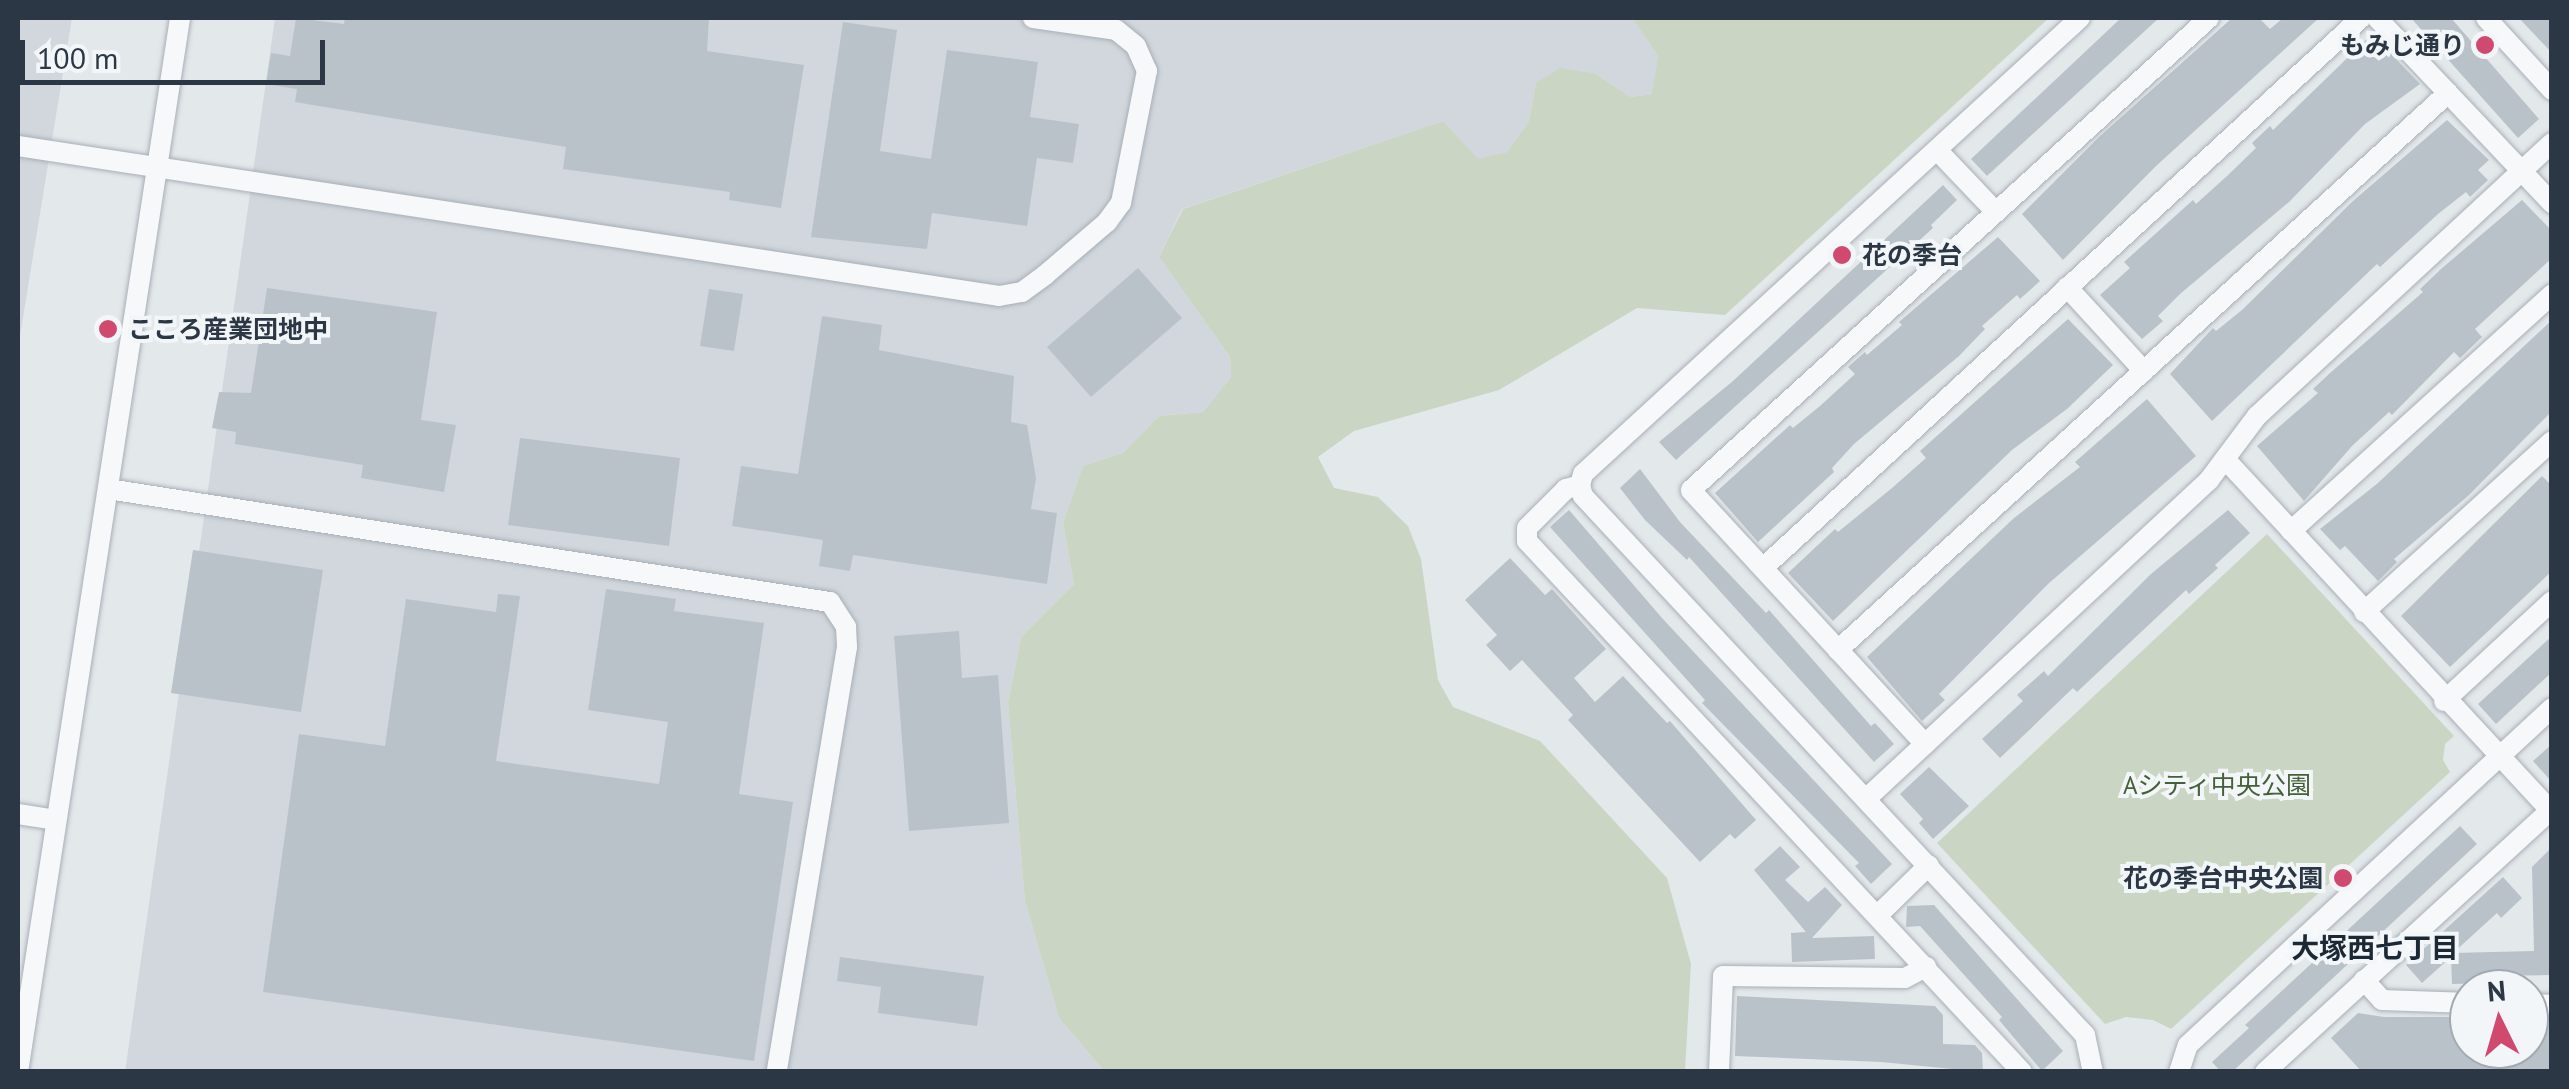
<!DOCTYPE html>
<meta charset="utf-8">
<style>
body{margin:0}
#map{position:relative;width:2569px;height:1089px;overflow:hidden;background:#e3e8eb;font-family:"PT Sans","Noto Sans JP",sans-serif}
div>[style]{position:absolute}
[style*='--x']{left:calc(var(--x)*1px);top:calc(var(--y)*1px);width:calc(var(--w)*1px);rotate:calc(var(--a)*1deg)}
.built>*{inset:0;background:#d1d7dd}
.green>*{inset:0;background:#cbd5c4}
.building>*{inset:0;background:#bac2c9}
.roads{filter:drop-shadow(0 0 2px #a8afb6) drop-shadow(0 0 2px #a8afb6)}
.minor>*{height:20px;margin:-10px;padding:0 10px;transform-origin:10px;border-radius:10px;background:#f6f8fa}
.dots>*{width:28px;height:28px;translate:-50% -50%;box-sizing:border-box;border:5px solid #f3f6f9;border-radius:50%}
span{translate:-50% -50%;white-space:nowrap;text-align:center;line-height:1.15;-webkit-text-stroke:8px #f3f6f9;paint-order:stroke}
.poi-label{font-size:25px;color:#2b3744;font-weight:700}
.right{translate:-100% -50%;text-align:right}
.left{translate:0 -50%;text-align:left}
.park-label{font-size:25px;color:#456038}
.neighbourhood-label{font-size:28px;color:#1d2835;font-weight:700}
.frame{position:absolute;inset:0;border:20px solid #2b3744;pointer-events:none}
.north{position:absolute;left:2449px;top:969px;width:100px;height:100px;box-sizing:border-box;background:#f3f6f9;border:2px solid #a3aab1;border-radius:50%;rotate:355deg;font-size:28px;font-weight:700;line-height:40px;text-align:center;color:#2b3744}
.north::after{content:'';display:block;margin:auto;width:35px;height:45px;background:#d0496f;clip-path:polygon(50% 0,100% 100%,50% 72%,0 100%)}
.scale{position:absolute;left:20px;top:40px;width:305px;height:45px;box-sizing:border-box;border:5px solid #2b3744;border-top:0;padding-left:12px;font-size:30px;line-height:35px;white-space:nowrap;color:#2b3744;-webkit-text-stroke:8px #f3f6f9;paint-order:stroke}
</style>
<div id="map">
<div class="built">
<div style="clip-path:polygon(18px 18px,72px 18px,18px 348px)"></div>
<div style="clip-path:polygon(275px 18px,1632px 18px,1658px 56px,1653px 94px,1631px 97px,1596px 74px,1536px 83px,1529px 121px,1507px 152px,1478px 160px,1443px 121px,1182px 209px,1159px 257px,1230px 357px,1231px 377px,1203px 412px,1159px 416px,1123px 453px,1083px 466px,1063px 523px,1074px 584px,1021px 637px,1008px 703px,1025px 901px,1059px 1018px,1104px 1071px,125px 1072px)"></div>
</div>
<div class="green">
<div style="clip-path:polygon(1632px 18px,2049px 18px,1725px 315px,1637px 308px,1499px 390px,1354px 431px,1318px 457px,1334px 488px,1378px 497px,1408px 526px,1421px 559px,1438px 680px,1453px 707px,1540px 741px,1667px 878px,1691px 964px,1685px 1071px,1104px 1071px,1059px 1018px,1025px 901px,1008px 703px,1021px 637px,1074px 584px,1063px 523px,1083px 466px,1123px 453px,1159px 416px,1203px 412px,1231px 377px,1230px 357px,1159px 257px,1183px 209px,1443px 121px,1478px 159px,1507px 152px,1529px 121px,1536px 83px,1560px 68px,1596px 74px,1631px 97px,1652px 94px,1658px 56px)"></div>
<div style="clip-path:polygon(2267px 534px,2454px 736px,2445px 744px,2443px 760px,2450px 772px,2171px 1029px,2153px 1020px,2126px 1017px,2105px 1024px,1937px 843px)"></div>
</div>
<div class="building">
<div style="clip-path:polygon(296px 18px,344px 24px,345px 18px,709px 18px,707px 51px,804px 65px,781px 208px,729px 200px,730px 192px,563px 169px,566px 147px,295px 102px,297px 89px,266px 84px,271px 53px,290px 56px)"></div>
<div style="clip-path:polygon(2121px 18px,2159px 18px,1987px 176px,1971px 159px)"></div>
<div style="clip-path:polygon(2232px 18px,2259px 18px,2270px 29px,2283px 18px,2319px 18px,2156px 166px,2063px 260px,2022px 214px,2099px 137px)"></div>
<div style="clip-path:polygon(2411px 18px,2451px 18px,2539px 119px,2518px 138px)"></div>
<div style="clip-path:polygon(2519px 18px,2552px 18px,2552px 53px)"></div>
<div style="clip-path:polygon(843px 22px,897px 30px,880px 151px,931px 159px,947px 50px,1038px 62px,1030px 117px,1079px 124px,1073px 163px,1037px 158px,1027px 226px,932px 213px,927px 249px,811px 237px)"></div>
<div style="clip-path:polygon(2372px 34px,2420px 84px,2365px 124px,2289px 202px,2180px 294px,2158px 316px,2163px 321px,2142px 339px,2100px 295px,2130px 268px,2124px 262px,2193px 200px,2196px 204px,2227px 176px,2256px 148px,2252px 143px,2270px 126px,2273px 130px)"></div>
<div style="clip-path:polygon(2447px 120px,2489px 160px,2478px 170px,2488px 180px,2470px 197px,2466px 192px,2438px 214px,2380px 267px,2377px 264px,2212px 421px,2170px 374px,2213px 328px,2216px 331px,2242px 310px,2353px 201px)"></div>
<div style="clip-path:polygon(1943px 185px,1957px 200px,1931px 225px,1933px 228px,1676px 460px,1659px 442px,1733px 381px)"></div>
<div style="clip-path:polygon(2522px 200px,2552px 231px,2552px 258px,2475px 329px,2482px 337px,2460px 358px,2454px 352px,2392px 415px,2389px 412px,2352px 446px,2304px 501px,2257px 446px,2318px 393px,2313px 389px,2330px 373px,2423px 292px,2420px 289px,2441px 269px)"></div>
<div style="clip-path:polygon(1998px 237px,2040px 281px,2020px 299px,2017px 295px,1982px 326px,1985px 329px,1959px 356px,1854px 444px,1832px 468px,1834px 472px,1758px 542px,1715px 493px,1790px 425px,1793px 428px,1820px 406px,1855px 374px,1848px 367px,1865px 352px,1867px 355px,1902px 325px,1899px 322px)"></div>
<div style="clip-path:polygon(1138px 268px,1182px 318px,1091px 397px,1047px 347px)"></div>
<div style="clip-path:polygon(267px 288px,437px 312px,421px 420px,456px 425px,444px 492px,361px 478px,363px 465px,235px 444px,236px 432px,212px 428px,219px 392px,251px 393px)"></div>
<div style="clip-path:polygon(709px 289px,743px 294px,734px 351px,700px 346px)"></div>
<div style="clip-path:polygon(822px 316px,882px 325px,879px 350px,1014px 376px,1011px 422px,1027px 425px,1036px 478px,1031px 509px,1057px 513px,1047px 584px,853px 555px,850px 571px,819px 566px,823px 540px,732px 526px,741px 466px,798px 474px)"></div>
<div style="clip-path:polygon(2068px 319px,2113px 365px,2067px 409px,2012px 450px,1833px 621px,1788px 573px,1835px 529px,1838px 532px,1892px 488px,1926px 458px,1920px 451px)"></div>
<div style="clip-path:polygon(2552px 320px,2552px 411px,2469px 495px,2394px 559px,2397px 562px,2378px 581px,2345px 546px,2340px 550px,2320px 529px,2378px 483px)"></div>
<div style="clip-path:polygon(2147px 399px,2196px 456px,2048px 584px,1939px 694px,1945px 700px,1922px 721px,1867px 657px,2014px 518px,2080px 467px,2075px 462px)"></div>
<div style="clip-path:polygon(520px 438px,680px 458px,669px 546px,508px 525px)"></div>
<div style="clip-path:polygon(1640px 469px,1680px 522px,1766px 613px,1769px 610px,1871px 726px,1875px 723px,1894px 744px,1874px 762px,1689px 557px,1687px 560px,1645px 520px,1620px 488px)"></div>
<div style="clip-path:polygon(2542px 476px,2552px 486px,2552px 571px,2450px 667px,2401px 616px)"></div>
<div style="clip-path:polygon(1569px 510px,1662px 618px,1892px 864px,1871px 884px,1855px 866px,1859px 863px,1702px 703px,1705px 700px,1550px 527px)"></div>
<div style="clip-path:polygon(2228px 510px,2250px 533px,2215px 565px,2218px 568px,2189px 594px,2186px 590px,2077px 692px,2073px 688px,2000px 758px,1982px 739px,2023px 701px,2017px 695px,2044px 671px,2048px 676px,2151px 574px)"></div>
<div style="clip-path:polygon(193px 550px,323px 570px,301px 712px,171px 693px)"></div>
<div style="clip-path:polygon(1510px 558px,1545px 595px,1552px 589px,1606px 649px,1574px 678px,1595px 702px,1623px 676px,1667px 723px,1670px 721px,1756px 820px,1735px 839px,1730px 834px,1700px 862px,1568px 720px,1573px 715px,1522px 660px,1510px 671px,1486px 645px,1497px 635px,1465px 600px)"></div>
<div style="clip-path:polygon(606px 589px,676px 599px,674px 611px,764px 623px,739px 794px,793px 802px,754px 1061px,263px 992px,299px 734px,385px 746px,406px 599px,496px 612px,498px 594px,520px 596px,496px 761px,659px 784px,668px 722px,588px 710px)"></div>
<div style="clip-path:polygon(959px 631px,962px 678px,998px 675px,1009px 823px,909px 831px,894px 636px)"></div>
<div style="clip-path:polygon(2552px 636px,2552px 672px,2496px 724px,2478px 704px)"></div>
<div style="clip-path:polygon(2552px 744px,2552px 782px,2533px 761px)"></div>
<div style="clip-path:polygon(1929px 767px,1969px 806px,1933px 839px,1919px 823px,1923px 819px,1900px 794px)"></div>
<div style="clip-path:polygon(2460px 826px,2477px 844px,2232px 1072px,2221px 1072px,2212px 1062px,2249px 1028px,2245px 1025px)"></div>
<div style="clip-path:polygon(1780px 846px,1800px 867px,1785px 880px,1808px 902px,1825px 887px,1842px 905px,1812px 938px,1874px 936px,1875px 959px,1792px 962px,1791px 933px,1806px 932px,1754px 870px)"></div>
<div style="clip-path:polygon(2552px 847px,2552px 975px,2484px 976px,2484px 983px,2452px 984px,2451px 957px,2422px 983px,2406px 965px,2503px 877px,2522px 898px,2501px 918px,2497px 913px,2453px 953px,2534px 951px,2532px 867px)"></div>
<div style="clip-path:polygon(1934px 905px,2063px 1051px,2042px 1071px,1999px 1020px,2002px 1017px,1920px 926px,1906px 927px,1907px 906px)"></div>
<div style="clip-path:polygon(840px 957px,984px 976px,977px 1026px,878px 1013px,881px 987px,837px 981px)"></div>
<div style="clip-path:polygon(1737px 996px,1935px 1006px,1943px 1015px,1943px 1044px,1975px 1045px,1982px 1053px,1983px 1072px,1881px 1062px,1735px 1056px)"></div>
<div style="clip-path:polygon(2358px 1013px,2384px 1017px,2469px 1017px,2469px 1049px,2529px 1049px,2529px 1024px,2552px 1023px,2552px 1072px,2362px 1072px,2331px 1038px)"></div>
</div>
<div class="roads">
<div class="minor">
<div style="--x:2080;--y:18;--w:674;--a:137.46"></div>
<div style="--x:1583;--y:474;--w:11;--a:105"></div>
<div style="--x:1580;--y:485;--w:11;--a:75"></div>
<div style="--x:1583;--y:496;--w:737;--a:47.04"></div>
<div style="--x:2085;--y:1035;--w:38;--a:78"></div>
<div style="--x:2377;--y:18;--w:255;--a:46.6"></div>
<div style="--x:2486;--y:18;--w:98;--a:47.5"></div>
<div style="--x:18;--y:146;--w:992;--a:8.69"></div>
<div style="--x:999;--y:296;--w:23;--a:-10"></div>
<div style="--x:1022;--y:292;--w:29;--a:-36"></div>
<div style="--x:1045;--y:275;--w:82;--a:-40.5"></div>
<div style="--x:1107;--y:222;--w:24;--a:-54"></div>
<div style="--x:1121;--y:203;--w:135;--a:-78.9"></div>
<div style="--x:1147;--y:71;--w:27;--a:-114"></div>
<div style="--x:1136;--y:46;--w:26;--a:-141"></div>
<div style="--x:1116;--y:30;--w:84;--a:-171.8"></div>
<div style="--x:1937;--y:150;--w:86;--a:46.4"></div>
<div style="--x:2067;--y:287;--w:114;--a:47.5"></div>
<div style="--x:2225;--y:459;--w:481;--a:47.2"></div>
<div style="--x:1580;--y:485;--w:15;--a:164"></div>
<div style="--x:1566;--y:489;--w:55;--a:135"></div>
<div style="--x:1527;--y:528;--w:13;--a:90"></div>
<div style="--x:1527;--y:541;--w:726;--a:47.01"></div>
<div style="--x:108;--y:489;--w:731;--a:8.9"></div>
<div style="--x:830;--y:602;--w:30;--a:57"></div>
<div style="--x:846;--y:627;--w:20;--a:87"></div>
<div style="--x:847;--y:647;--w:431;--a:99.4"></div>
<div style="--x:2291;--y:531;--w:353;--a:-42.2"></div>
<div style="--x:1763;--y:568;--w:812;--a:-42.61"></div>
<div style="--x:2364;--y:612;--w:254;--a:-42.3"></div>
<div style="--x:1838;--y:650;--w:826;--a:-42.4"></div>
<div style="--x:2444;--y:701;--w:147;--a:-42.8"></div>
<div style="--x:1925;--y:744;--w:345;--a:-132.7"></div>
<div style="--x:1691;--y:490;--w:701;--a:-42.34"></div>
<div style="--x:1868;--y:797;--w:466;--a:-42.9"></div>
<div style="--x:2209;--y:480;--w:80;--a:-53.1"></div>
<div style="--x:2257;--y:416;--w:402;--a:-42.8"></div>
<div style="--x:18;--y:814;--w:38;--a:9"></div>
<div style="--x:1878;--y:915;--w:71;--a:-44.4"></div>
<div style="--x:2364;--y:980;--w:27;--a:48"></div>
<div style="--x:2382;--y:1000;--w:87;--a:2"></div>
<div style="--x:2529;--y:1004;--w:23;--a:2"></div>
<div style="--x:18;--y:1072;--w:1066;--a:-81.26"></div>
<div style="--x:1719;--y:1072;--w:96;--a:-87.6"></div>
<div style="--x:1723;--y:976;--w:182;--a:0.6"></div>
<div style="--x:1905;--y:978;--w:24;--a:-28"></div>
<div style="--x:2179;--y:1072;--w:28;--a:-72"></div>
<div style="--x:2188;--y:1045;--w:496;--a:-42.8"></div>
<div style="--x:2265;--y:1072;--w:389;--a:-42.5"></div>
</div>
</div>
<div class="dots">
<div style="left:2485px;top:45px;background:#d0496f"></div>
<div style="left:1842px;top:255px;background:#d0496f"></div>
<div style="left:108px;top:329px;background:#d0496f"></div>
<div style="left:2343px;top:878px;background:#d0496f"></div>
</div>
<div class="poi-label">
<span class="right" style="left:2465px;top:45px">もみじ通り</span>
<span class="left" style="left:1862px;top:255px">花の季台</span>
<span class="left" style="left:128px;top:329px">こころ産業団地中</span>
<span class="right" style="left:2323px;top:878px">花の季台中央公園</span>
</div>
<div class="park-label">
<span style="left:2217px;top:785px">Aシティ中央公園</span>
</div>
<div class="neighbourhood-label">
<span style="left:2375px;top:948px">大塚西七丁目</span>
</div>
<div class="frame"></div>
<div class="north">N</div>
<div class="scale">100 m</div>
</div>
